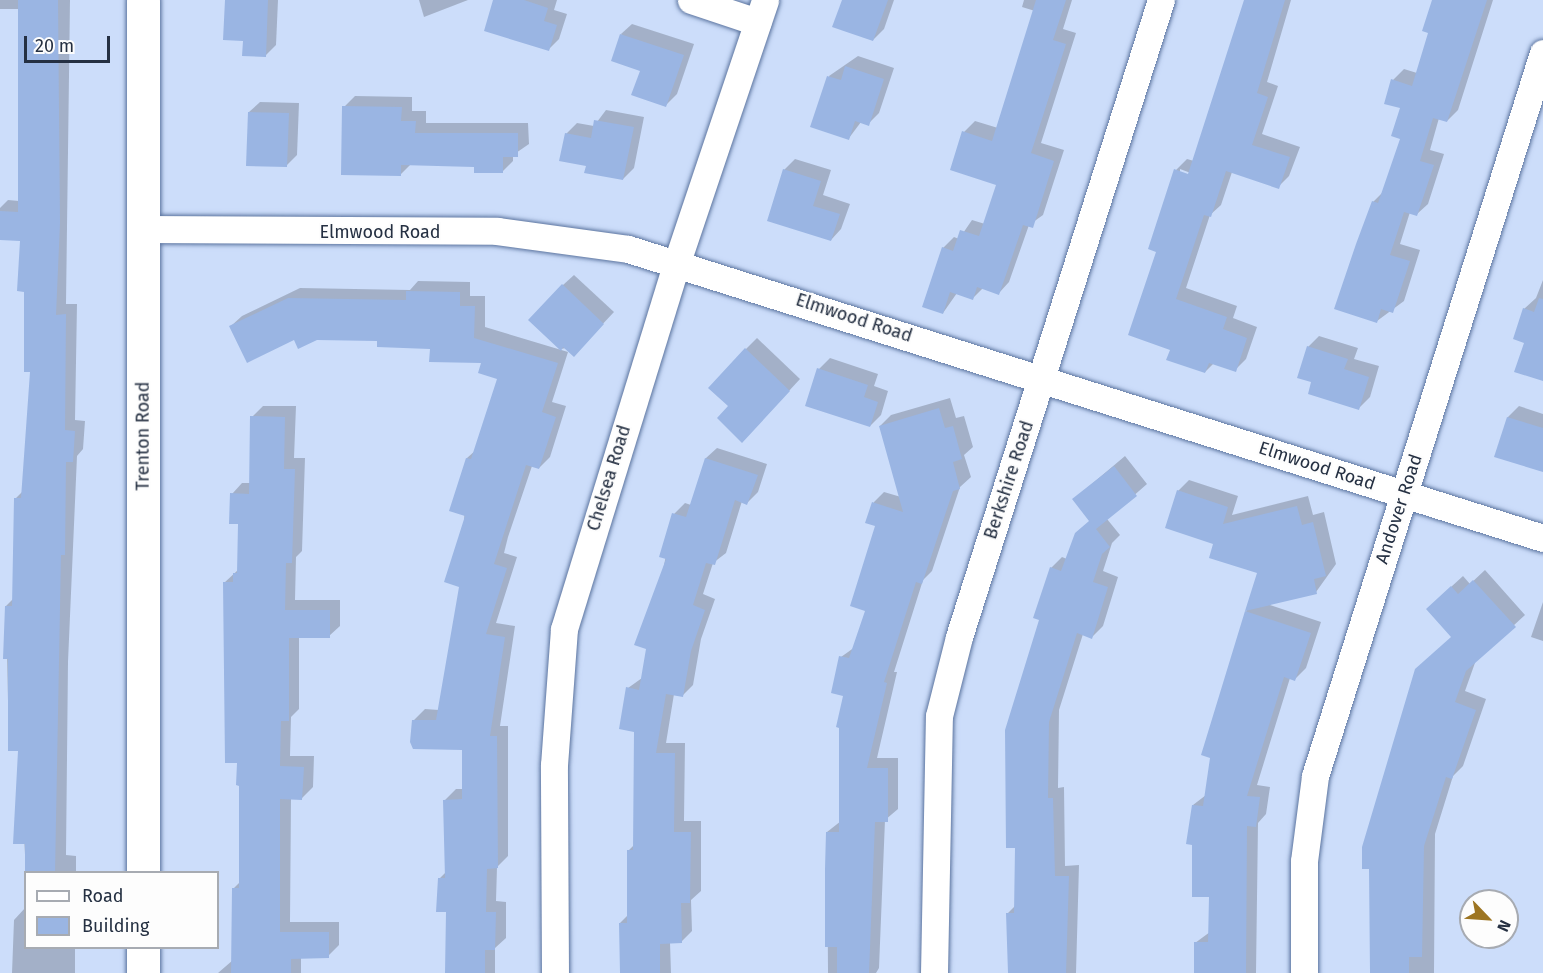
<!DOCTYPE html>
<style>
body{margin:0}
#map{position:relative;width:1543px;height:973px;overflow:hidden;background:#ccddfa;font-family:"Fira Sans",sans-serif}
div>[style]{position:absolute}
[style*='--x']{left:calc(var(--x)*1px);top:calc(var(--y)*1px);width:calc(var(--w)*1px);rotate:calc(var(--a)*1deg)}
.shadow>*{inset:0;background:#0003}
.building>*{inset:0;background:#9ab5e3}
.roads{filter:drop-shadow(0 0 2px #5b749f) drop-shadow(0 0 2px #5b749f)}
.minor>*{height:27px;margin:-13.5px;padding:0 13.5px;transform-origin:13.5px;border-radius:13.5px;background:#fff}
.secondary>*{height:33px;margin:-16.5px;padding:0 16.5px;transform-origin:16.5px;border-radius:16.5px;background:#fff}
span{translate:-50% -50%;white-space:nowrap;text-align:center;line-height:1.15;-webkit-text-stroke:4.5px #fdfdfd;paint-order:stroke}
.street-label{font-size:18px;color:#253042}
.legend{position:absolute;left:24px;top:871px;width:195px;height:78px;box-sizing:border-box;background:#fdfdfd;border:2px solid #a7abb2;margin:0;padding:8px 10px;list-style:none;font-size:18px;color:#253042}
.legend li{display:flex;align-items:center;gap:12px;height:30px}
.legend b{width:30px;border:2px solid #a7abb2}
.north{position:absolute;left:1459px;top:889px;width:60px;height:60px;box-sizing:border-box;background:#fdfdfd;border:2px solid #a7abb2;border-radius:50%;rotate:115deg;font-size:16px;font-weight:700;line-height:24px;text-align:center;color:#253042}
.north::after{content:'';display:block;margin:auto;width:21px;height:27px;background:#9d7522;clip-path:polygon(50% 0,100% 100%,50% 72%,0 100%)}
.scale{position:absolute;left:24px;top:36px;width:86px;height:27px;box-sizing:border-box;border:3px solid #253042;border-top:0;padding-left:8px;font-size:18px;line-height:21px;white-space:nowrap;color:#253042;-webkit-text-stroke:4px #fdfdfd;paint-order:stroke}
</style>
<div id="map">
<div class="shadow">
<div style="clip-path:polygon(0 0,70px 0,66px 304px,77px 304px,75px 420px,85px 421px,83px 449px,77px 456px,68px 662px,66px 855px,76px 856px,76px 872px,26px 872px,19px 750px,9px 750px,6px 606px,14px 598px,16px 498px,23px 491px,32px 370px,21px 240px,0 239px,0 208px,8px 200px,19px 201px,20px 9px,0 9px)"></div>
<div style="clip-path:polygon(226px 0,278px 0,276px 45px,265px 56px,244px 39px)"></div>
<div style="clip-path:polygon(419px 0,468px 0,424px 17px)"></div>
<div style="clip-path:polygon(495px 0,557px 0,554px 10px,567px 14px,559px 39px,548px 50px)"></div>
<div style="clip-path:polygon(844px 0,894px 0,884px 29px,873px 40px)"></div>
<div style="clip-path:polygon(1024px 0,1072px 0,1063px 29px,1076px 33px,1041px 143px,1064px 150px,1043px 215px,1029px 225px,1009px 282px,999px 293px,983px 288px,973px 298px,957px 293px,943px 313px,943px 248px,954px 237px,959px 239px,972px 220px,985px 224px,998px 184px,964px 132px,975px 121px,998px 128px,1035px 11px,1022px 7px)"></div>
<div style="clip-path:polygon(evenodd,1246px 0,1291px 0,1267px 82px,1278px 86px,1262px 134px,1300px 147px,1289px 176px,1278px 187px,1232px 172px,1221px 205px,1210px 215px,1186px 288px,1237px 306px,1233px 318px,1257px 327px,1246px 359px,1235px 370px,1214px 363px,1205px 372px,1172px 349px,1158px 251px,1176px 170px,1187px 159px,1194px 161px,1246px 0,1180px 169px,1196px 175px,1195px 178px,1180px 173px,1180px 169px)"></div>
<div style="clip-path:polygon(1434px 0,1493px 0,1458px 110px,1447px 121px,1439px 118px,1430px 150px,1444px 154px,1428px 204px,1417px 214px,1410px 212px,1400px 244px,1420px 250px,1404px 301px,1377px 321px,1373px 202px,1383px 192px,1401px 138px,1402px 107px,1393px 80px,1404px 69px,1417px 73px,1430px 32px)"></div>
<div style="clip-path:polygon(632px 24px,694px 44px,677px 94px,666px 105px,621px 34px)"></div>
<div style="clip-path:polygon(858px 56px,894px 68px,879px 113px,868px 124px,861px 122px,849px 138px,829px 76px)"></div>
<div style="clip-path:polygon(355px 96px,412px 97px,412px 111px,426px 111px,426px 123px,528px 123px,529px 144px,513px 155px,513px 161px,502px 172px,476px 165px,411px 164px,400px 175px,344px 107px)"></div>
<div style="clip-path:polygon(260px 102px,299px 103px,297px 155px,286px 166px,249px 112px)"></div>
<div style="clip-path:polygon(606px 110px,644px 117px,634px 168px,623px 179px,587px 165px,566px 134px,577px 123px,594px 126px)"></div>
<div style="clip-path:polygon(795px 159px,831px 170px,823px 195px,850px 204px,841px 229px,831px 240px,784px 170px)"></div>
<div style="clip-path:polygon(574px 275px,614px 312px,584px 344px,561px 349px,563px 285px)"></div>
<div style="clip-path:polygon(1543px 280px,1543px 380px,1526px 342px,1524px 309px,1536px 298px)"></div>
<div style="clip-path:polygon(418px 281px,470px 282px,470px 296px,485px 296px,485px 327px,568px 352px,552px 402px,566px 406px,550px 457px,539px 468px,532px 466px,508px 537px,504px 553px,517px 557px,496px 623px,515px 626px,500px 726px,508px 726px,508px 856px,497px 867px,496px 901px,506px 902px,506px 938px,495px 948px,495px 973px,447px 973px,448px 911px,439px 879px,446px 872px,445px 800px,456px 789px,463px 789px,464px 748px,414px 720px,425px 709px,439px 710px,461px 586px,467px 458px,476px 450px,499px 378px,483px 361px,431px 347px,378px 340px,294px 338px,231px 326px,242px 316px,300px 288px,410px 290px)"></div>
<div style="clip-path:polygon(1319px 336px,1358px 348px,1354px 359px,1379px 366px,1370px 397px,1359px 408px,1308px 347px)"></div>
<div style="clip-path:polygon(757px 338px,800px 379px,753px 430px,730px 406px,746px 349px)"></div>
<div style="clip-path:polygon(830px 358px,878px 374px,874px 386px,888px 391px,881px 415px,870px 426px,819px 369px)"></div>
<div style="clip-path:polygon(950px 398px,956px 418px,964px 416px,973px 447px,964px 455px,971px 477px,960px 487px,932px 571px,923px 580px,894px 672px,897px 672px,877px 758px,898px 758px,898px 809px,885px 820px,879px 968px,876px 973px,828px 973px,827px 832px,841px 821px,845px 695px,841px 657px,855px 647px,867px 610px,877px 525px,867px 522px,874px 502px,884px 492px,901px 497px,880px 426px,891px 415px)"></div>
<div style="clip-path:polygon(263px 406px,296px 406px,294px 458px,305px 458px,302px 551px,296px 557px,295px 600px,340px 600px,340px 626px,329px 636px,299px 636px,299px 709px,291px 717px,290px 756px,314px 756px,313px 787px,302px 798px,291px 798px,290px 922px,339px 922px,339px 945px,328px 956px,301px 957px,301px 973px,218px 973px,233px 960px,233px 889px,241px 881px,241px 784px,224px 583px,238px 570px,240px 523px,232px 494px,242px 483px,251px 483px,252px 417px)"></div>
<div style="clip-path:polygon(1519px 406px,1543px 414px,1543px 471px,1496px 456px,1508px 417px)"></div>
<div style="clip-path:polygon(717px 448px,767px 464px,758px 492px,747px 503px,742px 501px,726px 553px,713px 563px,703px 594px,715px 599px,701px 639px,693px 685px,682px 696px,674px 694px,666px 743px,685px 743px,684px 821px,701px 821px,701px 891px,691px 900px,692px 931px,681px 942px,670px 942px,671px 973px,622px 973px,620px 923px,628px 915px,629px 850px,635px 844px,636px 730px,628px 688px,642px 678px,674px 514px,685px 503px,691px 505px,706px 458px)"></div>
<div style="clip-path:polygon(1125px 456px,1147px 484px,1107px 519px,1120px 535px,1112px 543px,1103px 571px,1118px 577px,1103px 626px,1092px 637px,1083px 634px,1059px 710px,1058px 788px,1064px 787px,1065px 866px,1079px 865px,1076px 973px,1009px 973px,1008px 913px,1016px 905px,1041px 619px,1051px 568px,1062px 557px,1067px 559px,1090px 520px,1074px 499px)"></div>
<div style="clip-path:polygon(1189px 480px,1238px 496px,1232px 515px,1308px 496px,1313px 515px,1324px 512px,1336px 564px,1316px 592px,1267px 604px,1321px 622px,1306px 668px,1295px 679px,1290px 678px,1257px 785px,1270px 787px,1266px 814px,1258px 823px,1256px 973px,1195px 973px,1195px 943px,1210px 932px,1210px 896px,1193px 805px,1206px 795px,1246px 612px,1259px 572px,1215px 543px,1178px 491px)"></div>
<div style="clip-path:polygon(1485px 570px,1525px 615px,1476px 660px,1465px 691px,1486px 699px,1463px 766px,1453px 776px,1435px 834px,1434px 973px,1371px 973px,1453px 637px,1439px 598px,1463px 576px,1470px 584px)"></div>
<div style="clip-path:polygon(1543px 602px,1543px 641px,1531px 637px)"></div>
<div style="clip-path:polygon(26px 899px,26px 948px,75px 948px,75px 973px,12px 973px,14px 920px,25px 908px)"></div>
</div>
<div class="building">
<div style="clip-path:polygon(18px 0,58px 0,60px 223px,56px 315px,66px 314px,65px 430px,75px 431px,73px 462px,66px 462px,65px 555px,61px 555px,55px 873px,25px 873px,25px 844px,13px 844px,18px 751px,8px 751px,8px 659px,3px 659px,5px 606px,12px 606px,14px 498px,21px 498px,30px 372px,24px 372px,24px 292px,17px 291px,20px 241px,0 240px,0 211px,18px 212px)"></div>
<div style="clip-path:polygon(225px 0,268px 0,266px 57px,242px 56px,243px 41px,223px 40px)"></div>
<div style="clip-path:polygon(493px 0,524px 0,548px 8px,544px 21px,557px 25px,549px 51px,484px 31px)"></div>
<div style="clip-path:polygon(842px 0,888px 0,873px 41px,832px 27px)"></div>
<div style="clip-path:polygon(1036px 0,1066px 0,1053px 40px,1066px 44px,1031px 153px,1054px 161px,1033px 228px,1023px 225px,999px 295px,977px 287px,973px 300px,950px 292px,943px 314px,922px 307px,942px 247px,953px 251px,960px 230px,979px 236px,996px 185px,950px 170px,962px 131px,992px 141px)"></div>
<div style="clip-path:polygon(1244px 0,1285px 0,1257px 93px,1268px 97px,1252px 145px,1290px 157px,1279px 189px,1226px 171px,1211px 217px,1204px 215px,1176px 299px,1227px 317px,1223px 329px,1247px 338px,1236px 372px,1209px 363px,1205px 373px,1166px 360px,1170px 350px,1128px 335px,1156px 252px,1148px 249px,1174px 169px,1188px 174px)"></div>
<div style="clip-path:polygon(1432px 0,1487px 0,1447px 122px,1433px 118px,1420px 161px,1434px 165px,1417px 216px,1404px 212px,1390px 255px,1410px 261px,1393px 313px,1381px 309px,1377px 323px,1334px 309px,1356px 244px,1372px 201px,1378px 203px,1400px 139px,1391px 136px,1400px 108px,1384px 104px,1391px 79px,1412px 86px,1428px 33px,1422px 31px)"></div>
<div style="clip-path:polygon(620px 34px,684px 55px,666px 107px,631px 95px,640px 71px,611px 61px)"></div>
<div style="clip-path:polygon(845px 66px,884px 79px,869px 126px,855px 121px,849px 140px,810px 127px,827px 76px,841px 80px)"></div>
<div style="clip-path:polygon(342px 106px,402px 107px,401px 121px,416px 121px,415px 133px,518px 133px,518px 157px,503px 157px,503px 173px,474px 173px,474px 167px,401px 165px,401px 176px,341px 175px)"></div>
<div style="clip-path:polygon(248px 112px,289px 113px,287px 167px,246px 166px)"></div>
<div style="clip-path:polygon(594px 120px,634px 127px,623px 180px,584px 173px,586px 166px,559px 161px,565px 133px,591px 138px)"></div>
<div style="clip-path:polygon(783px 169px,821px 181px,813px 206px,840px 214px,831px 241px,767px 221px)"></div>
<div style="clip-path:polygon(562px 284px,604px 324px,574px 357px,563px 347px,561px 351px,528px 320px)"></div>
<div style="clip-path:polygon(406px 291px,460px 292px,460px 306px,475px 306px,474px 338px,558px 363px,542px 412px,556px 417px,539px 469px,526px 465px,494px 564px,507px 568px,486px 634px,505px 637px,490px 736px,497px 736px,498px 868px,487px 869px,486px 912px,496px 912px,495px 950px,485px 950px,485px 973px,445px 973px,446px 912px,436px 912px,438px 878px,445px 878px,443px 800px,462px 799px,462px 750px,413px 749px,410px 742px,412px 720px,436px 720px,459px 587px,444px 582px,465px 516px,449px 511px,466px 458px,471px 459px,497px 379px,478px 373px,481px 363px,429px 362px,430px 349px,377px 347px,377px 341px,317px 340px,298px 349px,294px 340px,247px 363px,229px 326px,288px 298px,406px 300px)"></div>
<div style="clip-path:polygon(1539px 298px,1543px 299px,1543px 381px,1514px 372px,1524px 343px,1513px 339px,1523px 308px,1534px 312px)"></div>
<div style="clip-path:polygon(1307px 346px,1348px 359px,1344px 369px,1369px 377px,1359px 410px,1308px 394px,1311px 382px,1297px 378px)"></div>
<div style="clip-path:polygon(745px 348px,790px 391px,742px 443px,717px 418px,728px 406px,708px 388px)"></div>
<div style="clip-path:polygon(817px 368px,868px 385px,864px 397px,878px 402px,870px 427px,805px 406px)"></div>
<div style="clip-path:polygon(939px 408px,945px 428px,953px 426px,962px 459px,953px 462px,960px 489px,953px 491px,922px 584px,916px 582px,884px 682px,887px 683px,867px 768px,888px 768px,888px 822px,875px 822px,869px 973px,837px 973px,837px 947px,825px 947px,825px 869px,826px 832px,839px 832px,839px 728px,836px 727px,843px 696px,831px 693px,839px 656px,849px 658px,865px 611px,850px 606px,875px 526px,865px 523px,872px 502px,903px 512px,879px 426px)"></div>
<div style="clip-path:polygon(250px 416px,285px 417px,284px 469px,295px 469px,292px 563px,286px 563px,285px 610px,330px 610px,330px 638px,289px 638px,289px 721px,281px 721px,280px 766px,304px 767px,302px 800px,280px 799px,280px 932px,329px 932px,329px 958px,291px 959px,291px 973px,231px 973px,232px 888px,239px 888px,239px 786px,236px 785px,237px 763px,225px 763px,223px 582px,233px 582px,233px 573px,237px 573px,238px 524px,229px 524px,230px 493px,249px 494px)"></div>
<div style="clip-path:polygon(1507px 417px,1543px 428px,1543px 472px,1494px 457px)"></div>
<div style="clip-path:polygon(705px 458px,758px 475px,747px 505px,735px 500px,715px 565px,706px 563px,693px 605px,705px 610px,691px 651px,683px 697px,666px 694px,656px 753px,675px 753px,674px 832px,691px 832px,690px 903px,681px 903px,682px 943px,660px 944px,660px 973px,620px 973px,619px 923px,627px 923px,627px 850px,633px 850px,634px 732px,619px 729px,626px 687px,639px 690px,646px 649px,634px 645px,666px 559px,659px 557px,672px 513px,686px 517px)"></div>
<div style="clip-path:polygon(1114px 466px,1137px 496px,1096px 529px,1110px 547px,1102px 554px,1093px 582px,1108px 587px,1092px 639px,1077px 633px,1049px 722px,1048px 798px,1053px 798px,1055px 876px,1069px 876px,1066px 973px,1008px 973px,1006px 913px,1014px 913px,1015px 848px,1006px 848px,1005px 730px,1039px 620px,1033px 618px,1050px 567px,1061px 571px,1075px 533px,1089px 521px,1072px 499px)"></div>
<div style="clip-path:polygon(1177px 490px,1228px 507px,1223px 524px,1297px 506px,1302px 525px,1313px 522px,1326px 576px,1314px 579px,1317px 594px,1245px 611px,1257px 573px,1209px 558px,1213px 544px,1165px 528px)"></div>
<div style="clip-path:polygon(1473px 580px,1516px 627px,1466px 671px,1455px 702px,1476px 710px,1452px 779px,1446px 777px,1424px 846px,1422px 957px,1409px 957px,1409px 973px,1370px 973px,1369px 869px,1362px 869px,1362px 847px,1415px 669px,1451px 637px,1426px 609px,1451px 586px,1458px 594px)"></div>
<div style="clip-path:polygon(1245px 611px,1311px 633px,1295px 681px,1284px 677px,1247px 796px,1260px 797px,1256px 827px,1247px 826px,1246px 973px,1194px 973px,1194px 942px,1208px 942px,1209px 897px,1192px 897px,1192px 845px,1186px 844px,1192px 805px,1203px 806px,1210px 758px,1201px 755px)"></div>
</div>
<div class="roads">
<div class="minor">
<div style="--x:691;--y:0;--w:70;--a:18.4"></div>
<div style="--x:143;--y:229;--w:354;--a:0.3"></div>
<div style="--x:497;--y:231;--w:132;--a:7.8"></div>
<div style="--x:628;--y:249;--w:960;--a:17.53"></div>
<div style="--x:555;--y:973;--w:208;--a:-90.3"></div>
<div style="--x:554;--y:765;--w:136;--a:-85.8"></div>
<div style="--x:564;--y:629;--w:384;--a:-72.9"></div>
<div style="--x:677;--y:262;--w:276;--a:-71.4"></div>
<div style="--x:934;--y:973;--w:257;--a:-88.9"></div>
<div style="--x:939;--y:716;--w:81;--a:-75.8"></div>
<div style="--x:959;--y:637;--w:668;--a:-72.41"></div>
<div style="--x:1304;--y:973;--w:112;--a:-90"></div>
<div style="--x:1304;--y:861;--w:86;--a:-82.6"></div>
<div style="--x:1315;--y:776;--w:758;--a:-72.5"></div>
</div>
<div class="secondary">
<div style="--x:143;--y:872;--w:872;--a:-90"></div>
<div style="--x:143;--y:973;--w:25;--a:-90"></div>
</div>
</div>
<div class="street-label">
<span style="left:380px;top:232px">Elmwood Road</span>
<span style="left:854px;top:318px;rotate:18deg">Elmwood Road</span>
<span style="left:143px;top:436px;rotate:-90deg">Trenton Road</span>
<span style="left:1317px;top:466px;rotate:18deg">Elmwood Road</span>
<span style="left:609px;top:478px;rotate:-73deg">Chelsea Road</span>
<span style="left:1009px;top:480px;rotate:-72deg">Berkshire Road</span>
<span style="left:1399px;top:509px;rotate:-72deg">Andover Road</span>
</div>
<ul class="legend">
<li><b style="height:8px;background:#fff"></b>Road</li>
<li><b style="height:16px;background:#9ab5e3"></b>Building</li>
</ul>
<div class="north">N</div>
<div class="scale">20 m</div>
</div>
